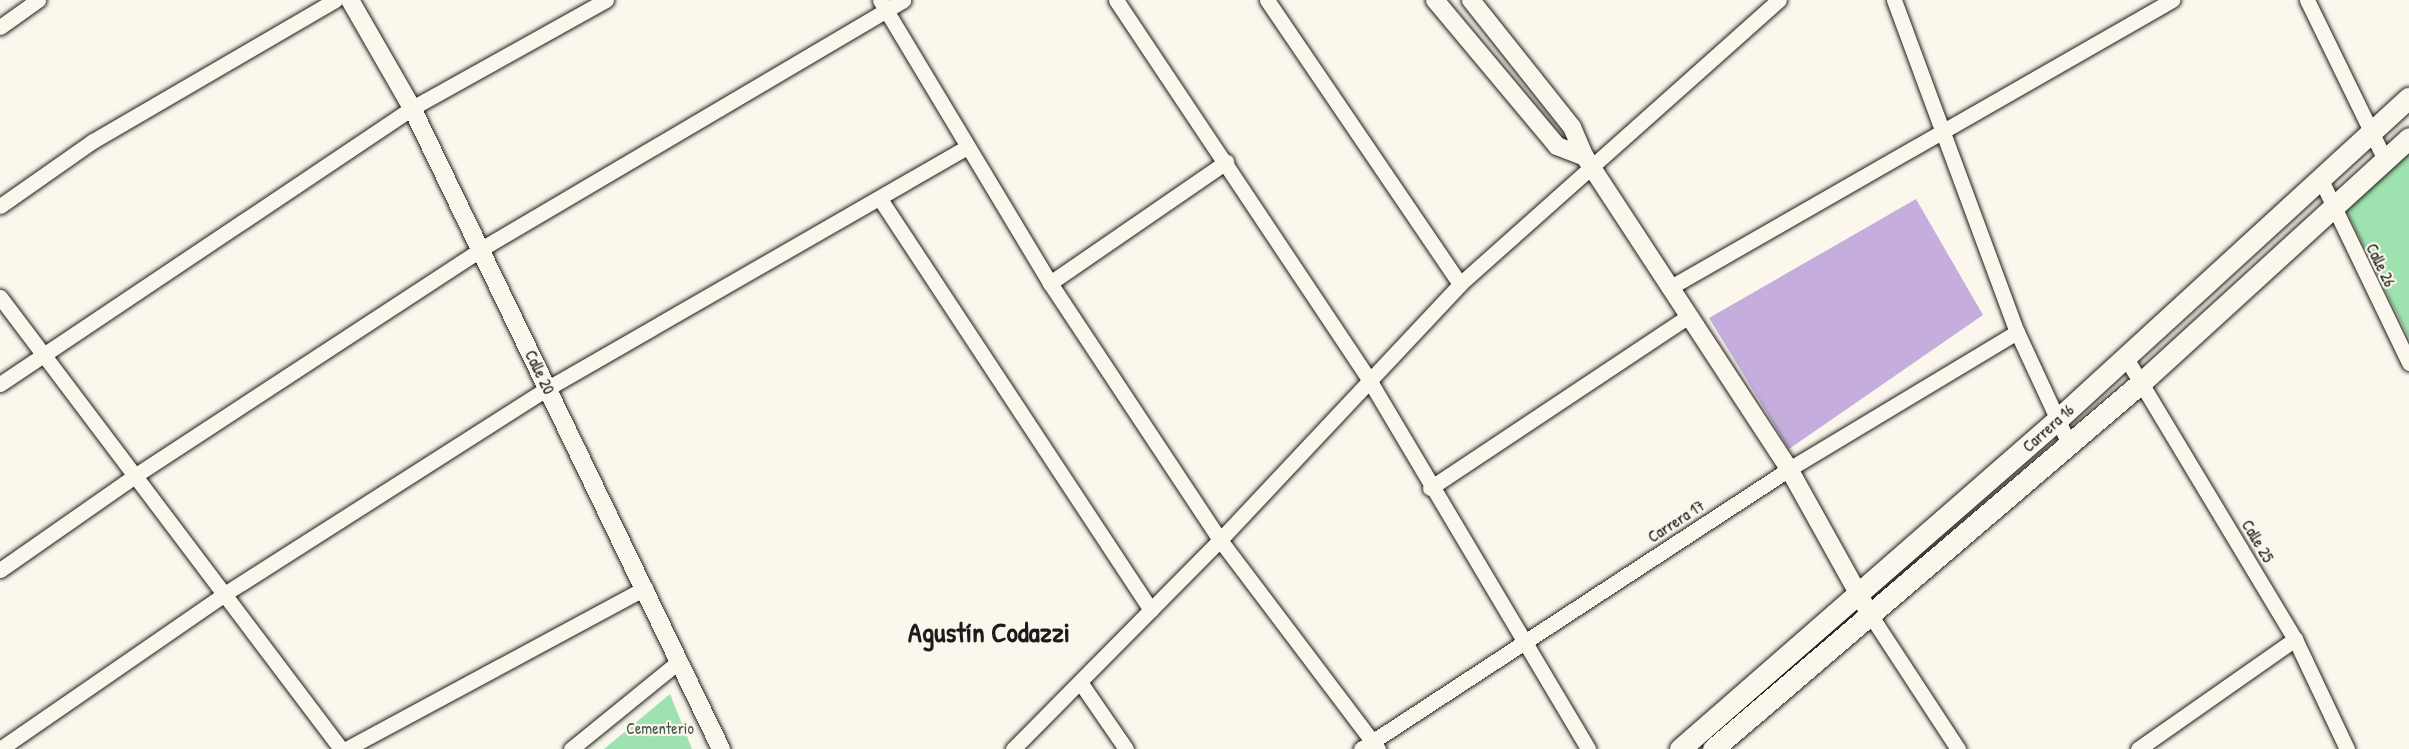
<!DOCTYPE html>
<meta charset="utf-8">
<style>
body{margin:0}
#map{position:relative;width:2409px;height:749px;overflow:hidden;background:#fbf7ec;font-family:"Patrick Hand",sans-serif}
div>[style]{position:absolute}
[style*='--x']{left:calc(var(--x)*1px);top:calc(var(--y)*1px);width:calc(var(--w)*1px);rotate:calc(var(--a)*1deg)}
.green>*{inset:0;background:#9ee3af}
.building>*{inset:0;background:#c5aedd}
.roads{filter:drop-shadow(0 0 2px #1c1c1c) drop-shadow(0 0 2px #1c1c1c)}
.minor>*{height:15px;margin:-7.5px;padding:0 7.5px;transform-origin:7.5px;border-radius:7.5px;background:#fbf7ec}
.tertiary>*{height:18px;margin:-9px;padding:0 9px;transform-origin:9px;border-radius:9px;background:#fbf7ec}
.secondary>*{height:21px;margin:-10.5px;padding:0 10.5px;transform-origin:10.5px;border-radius:10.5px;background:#fbf7ec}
span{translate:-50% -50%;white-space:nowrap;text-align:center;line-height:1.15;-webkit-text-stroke:4.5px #fbf7ec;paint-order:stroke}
.street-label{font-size:16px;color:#1c1c1c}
.park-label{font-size:16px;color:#435848}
.town-label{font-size:28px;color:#1c1c1c;font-weight:700}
</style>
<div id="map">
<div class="green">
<div style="clip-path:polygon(2409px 153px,2409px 338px,2346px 210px)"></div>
<div style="clip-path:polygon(670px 694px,692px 749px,604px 749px)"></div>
</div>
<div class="building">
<div style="clip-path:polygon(1916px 199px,1983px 315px,1789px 449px,1709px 318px)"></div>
</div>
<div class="roads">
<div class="minor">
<div style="--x:880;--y:0;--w:330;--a:59"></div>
<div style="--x:1050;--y:283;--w:308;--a:56.5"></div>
<div style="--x:1220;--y:540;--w:262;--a:52.9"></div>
<div style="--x:1116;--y:0;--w:454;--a:56.3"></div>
<div style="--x:1368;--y:378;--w:431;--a:59.3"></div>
<div style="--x:1267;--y:0;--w:343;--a:55.8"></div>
<div style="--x:1894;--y:0;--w:354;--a:69.7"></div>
<div style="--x:2017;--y:332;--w:123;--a:65.1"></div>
<div style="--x:2307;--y:0;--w:178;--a:64"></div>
<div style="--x:0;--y:27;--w:47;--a:-35.4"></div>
<div style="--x:2322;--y:182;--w:201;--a:64.3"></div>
<div style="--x:880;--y:199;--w:492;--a:56.6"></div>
<div style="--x:0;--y:206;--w:113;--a:-35"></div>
<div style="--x:93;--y:141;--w:280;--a:-30.2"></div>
<div style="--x:1050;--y:283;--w:214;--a:-34.5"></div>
<div style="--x:1669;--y:288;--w:580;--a:-29.79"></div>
<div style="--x:0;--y:297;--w:566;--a:52.97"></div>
<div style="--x:2126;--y:358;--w:328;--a:59"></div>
<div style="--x:2295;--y:639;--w:122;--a:64.7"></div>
<div style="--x:0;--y:384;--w:496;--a:-33.8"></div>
<div style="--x:412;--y:108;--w:222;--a:-29.1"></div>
<div style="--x:1430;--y:488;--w:309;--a:-33.6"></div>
<div style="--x:0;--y:570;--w:166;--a:-34.9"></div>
<div style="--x:136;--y:475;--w:412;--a:-33.2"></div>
<div style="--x:481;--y:249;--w:490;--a:-30.5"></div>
<div style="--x:1869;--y:613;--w:163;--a:56.8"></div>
<div style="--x:1080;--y:682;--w:81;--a:55.5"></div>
<div style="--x:0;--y:749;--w:275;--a:-34.6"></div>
<div style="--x:226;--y:593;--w:382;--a:-32.5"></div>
<div style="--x:548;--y:388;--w:482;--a:-29.9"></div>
<div style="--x:346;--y:749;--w:340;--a:-28.3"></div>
<div style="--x:571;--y:749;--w:138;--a:-39.1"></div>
<div style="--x:1013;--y:749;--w:294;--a:-45.3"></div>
<div style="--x:1220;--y:540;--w:351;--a:-46.8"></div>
<div style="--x:1460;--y:284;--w:427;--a:-41.7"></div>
<div style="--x:1361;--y:749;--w:511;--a:-33.19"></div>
<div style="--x:1789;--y:469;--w:266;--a:-31"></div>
<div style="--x:2138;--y:749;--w:192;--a:-35"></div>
</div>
<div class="tertiary">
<div style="--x:350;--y:0;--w:125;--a:60.1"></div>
<div style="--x:412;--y:108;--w:712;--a:64.26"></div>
<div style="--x:1435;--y:0;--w:190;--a:50.1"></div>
<div style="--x:1557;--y:146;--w:30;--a:21"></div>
<div style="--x:1471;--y:0;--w:162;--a:51.5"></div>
<div style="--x:1572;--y:127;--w:33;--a:67"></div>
<div style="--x:1585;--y:157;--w:373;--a:56.8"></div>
<div style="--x:1789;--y:469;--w:165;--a:60.9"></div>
</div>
<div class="secondary">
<div style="--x:1680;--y:749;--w:500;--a:-41.11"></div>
<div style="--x:2057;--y:420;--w:477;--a:-42.5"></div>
<div style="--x:1713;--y:749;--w:566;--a:-40.56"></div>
<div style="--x:2143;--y:381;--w:360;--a:-42.4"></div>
</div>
</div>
<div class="street-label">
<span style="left:2381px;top:265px;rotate:64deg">Calle 26</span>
<span style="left:540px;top:372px;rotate:64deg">Calle 20</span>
<span style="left:2048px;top:428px;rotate:-42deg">Carrera 16</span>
<span style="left:1676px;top:521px;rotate:-33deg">Carrera 17</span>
<span style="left:2258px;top:541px;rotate:59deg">Calle 25</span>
</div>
<div class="park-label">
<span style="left:660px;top:728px">Cementerio</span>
</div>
<div class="town-label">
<span style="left:989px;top:632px">Agustín Codazzi</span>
</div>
</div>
